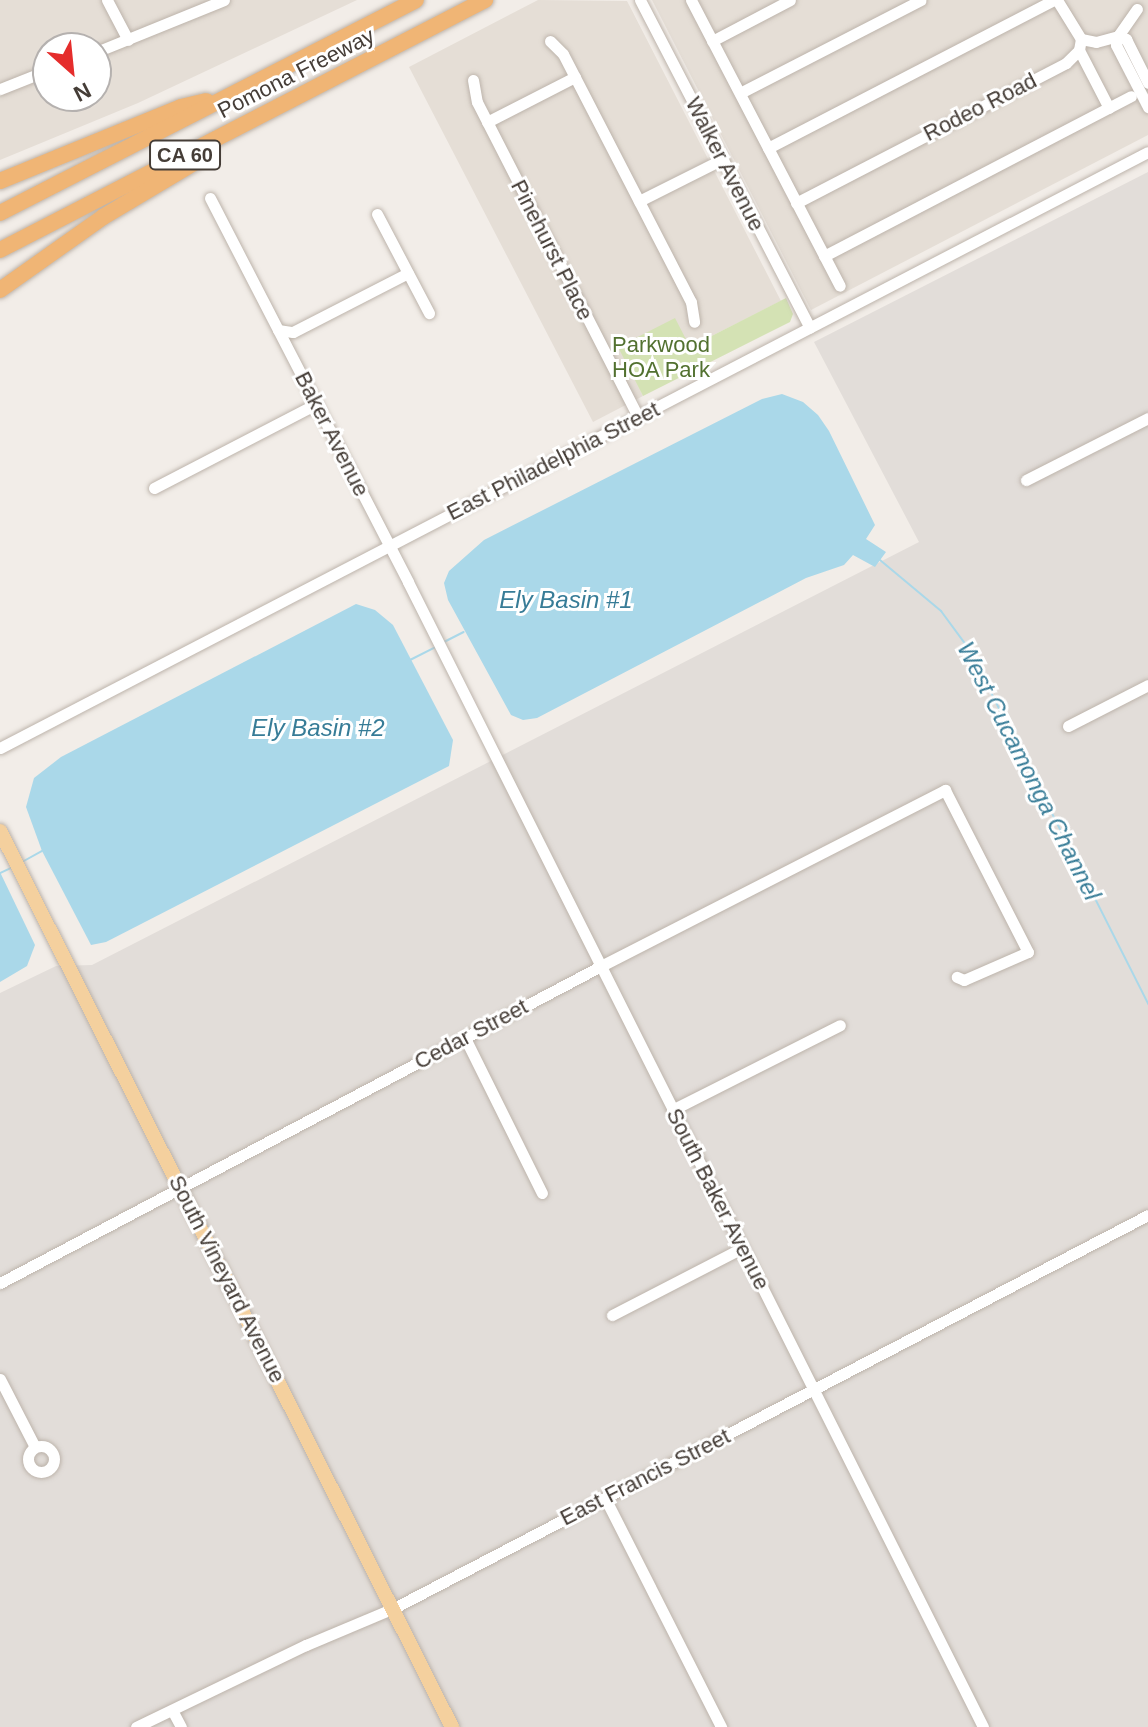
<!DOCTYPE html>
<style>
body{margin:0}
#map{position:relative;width:1148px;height:1727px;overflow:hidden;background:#f2ede8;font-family:Helvetica,sans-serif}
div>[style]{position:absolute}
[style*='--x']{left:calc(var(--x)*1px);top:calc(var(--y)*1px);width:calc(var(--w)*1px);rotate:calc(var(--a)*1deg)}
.residential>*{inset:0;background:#e5ded6}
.industrial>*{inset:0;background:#e2ddd9}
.green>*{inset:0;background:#d4e2b4}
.water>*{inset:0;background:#aad8e9}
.stream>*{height:2px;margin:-1px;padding:0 1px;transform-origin:1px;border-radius:1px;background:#aad8e9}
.roads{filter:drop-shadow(0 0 2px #bdb4ab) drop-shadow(0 0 2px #bdb4ab)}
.minor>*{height:11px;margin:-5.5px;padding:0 5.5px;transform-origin:5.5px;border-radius:5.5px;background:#fff}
.minor>.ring{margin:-5.5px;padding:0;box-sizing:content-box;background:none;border:11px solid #fff;border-radius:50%}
.major>*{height:14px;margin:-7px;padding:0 7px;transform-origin:7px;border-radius:7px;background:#f4d09e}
.highway>*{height:16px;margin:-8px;padding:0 8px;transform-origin:8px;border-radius:8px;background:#f0b575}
span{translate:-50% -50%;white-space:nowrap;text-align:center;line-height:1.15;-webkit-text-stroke:6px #fff;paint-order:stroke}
.shield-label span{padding:2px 6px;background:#fff;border:2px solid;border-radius:6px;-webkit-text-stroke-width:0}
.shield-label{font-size:20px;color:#453d37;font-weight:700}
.street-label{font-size:22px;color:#453d37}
.park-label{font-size:22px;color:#527130}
.water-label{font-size:24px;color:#377c97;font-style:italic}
.north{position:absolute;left:32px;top:32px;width:80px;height:80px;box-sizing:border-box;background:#fff;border:2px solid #b5b1af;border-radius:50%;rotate:153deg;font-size:22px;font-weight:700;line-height:32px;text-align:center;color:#453d37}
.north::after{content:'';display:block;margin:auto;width:28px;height:36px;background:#e52d2c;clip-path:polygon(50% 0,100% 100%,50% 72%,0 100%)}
</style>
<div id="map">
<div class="residential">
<div style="clip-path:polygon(evenodd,0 0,357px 0,138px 103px,0 160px,0 0,48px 48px,96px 48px,96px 96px,48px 96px,48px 48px)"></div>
<div style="clip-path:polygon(538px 0,627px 1px,781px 301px,690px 347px,619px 347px,643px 396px,593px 422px,409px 67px)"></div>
<div style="clip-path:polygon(652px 0,1148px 0,1148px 135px,811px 310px)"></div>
</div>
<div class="industrial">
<div style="clip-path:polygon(1148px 172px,1148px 1727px,0 1727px,0 993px,56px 966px,92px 965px,919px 542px,814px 342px)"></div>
</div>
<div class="green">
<div style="clip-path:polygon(786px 298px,793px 314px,790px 322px,643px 396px,618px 347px,675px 318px,690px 347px)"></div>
</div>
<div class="water">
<div style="clip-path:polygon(782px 394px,803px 402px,818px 415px,829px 431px,875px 525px,866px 539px,886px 552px,875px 567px,853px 555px,844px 565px,806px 578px,537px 718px,523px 720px,511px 715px,448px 600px,444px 583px,449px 571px,484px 540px,762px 399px)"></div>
<div style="clip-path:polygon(356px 604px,375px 610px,393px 625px,453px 740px,449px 766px,106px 942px,91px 945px,42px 851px,26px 807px,34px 778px,61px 757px)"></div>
<div style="clip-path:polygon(0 872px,35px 945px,27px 966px,0 982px)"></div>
</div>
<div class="stream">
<div style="--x:880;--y:560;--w:80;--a:39.9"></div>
<div style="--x:941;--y:611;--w:47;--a:53.6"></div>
<div style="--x:969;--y:649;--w:398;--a:63.2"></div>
<div style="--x:444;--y:642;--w:22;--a:-27"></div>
<div style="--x:410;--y:660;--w:28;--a:-27"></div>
<div style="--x:22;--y:862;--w:23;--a:-29"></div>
<div style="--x:0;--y:873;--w:14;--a:-25"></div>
</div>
<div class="roads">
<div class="minor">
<div style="--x:107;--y:0;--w:45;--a:62.3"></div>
<div style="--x:640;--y:0;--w:369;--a:62.6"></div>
<div style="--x:691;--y:0;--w:322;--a:62.5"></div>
<div style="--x:1057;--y:0;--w:46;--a:58.4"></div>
<div style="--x:1118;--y:36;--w:9;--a:103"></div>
<div style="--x:1116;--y:45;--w:70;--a:62.7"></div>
<div style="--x:1118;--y:36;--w:9;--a:21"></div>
<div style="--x:1126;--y:39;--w:49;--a:63.4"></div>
<div style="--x:1081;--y:39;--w:15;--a:11"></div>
<div style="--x:1096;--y:42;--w:23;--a:-15"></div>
<div style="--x:1118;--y:36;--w:33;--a:-55"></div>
<div style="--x:550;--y:41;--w:18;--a:45"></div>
<div style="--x:563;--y:54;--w:279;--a:62.7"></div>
<div style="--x:691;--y:302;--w:20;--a:81"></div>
<div style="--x:712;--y:41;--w:88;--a:-27.7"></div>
<div style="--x:1079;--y:50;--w:65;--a:62.7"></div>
<div style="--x:96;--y:52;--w:138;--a:-22.1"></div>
<div style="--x:473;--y:80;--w:22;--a:80"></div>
<div style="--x:477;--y:102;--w:354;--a:62.9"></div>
<div style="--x:0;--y:89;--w:52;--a:-21.6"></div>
<div style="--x:740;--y:93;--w:203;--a:-27.2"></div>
<div style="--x:487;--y:122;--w:99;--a:-27.1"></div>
<div style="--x:768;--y:148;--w:321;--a:-27.4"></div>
<div style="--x:210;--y:198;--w:432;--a:62.7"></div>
<div style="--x:408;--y:582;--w:1281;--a:63.33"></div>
<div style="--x:639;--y:201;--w:94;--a:-26.6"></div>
<div style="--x:796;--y:203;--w:304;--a:-27.4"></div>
<div style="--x:1066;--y:63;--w:18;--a:-45"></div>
<div style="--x:1079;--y:50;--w:11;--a:-80"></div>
<div style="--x:377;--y:214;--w:112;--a:62.3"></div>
<div style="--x:824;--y:256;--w:346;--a:-27.5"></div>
<div style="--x:278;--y:330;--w:15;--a:8"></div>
<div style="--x:293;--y:332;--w:129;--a:-27.2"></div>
<div style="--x:1026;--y:480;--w:137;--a:-26.9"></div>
<div style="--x:154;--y:488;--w:182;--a:-27.4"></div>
<div style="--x:1068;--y:726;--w:90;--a:-27.1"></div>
<div style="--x:0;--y:748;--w:1293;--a:-27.44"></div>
<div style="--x:465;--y:1038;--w:173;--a:63.6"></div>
<div style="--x:672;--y:1110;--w:188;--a:-26.8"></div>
<div style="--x:0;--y:1283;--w:677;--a:-27.81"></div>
<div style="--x:599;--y:967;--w:389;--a:-27.1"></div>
<div style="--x:945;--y:790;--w:182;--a:62.9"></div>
<div style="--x:1028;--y:952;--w:70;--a:156.4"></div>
<div style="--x:964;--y:980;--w:8;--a:-157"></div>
<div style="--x:612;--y:1315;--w:146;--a:-27.3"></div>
<div style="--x:0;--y:1379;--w:76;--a:62.8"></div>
<div class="ring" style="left:28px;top:1446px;width:15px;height:15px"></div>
<div style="--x:605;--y:1498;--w:257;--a:63.1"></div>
<div style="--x:172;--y:1710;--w:19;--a:62"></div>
<div style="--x:136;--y:1727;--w:189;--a:-25.8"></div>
<div style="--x:306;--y:1645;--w:95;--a:-22.8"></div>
<div style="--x:394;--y:1608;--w:850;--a:-27.53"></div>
</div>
<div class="major">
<div style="--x:0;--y:831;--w:1004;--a:63.23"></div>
</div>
<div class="highway">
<div style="--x:0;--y:181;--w:196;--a:-22.2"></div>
<div style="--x:181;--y:107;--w:26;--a:-13"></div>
<div style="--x:0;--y:213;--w:467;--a:-27.1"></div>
<div style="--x:0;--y:250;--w:546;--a:-27.27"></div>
<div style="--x:0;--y:290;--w:126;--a:-35.3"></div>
<div style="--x:103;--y:217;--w:123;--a:-30.7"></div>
</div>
</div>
<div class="shield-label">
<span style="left:185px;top:155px">CA 60</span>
</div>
<div class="street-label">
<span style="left:296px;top:73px;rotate:-27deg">Pomona Freeway</span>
<span style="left:980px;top:107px;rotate:-27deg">Rodeo Road</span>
<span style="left:725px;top:164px;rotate:63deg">Walker Avenue</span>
<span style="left:552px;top:250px;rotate:63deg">Pinehurst Place</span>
<span style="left:332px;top:434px;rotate:63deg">Baker Avenue</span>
<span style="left:553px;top:461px;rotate:-27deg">East Philadelphia Street</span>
<span style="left:471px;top:1034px;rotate:-28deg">Cedar Street</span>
<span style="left:718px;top:1199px;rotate:63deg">South Baker Avenue</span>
<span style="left:227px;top:1279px;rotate:63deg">South Vineyard Avenue</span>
<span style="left:645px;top:1477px;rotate:-27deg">East Francis Street</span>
</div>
<div class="park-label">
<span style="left:661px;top:357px">Parkwood<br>HOA Park</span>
</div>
<div class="water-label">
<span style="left:566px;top:600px">Ely Basin #1</span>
<span style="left:318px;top:728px">Ely Basin #2</span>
<span style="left:1029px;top:771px;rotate:63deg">West Cucamonga Channel</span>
</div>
<div class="north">N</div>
</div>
